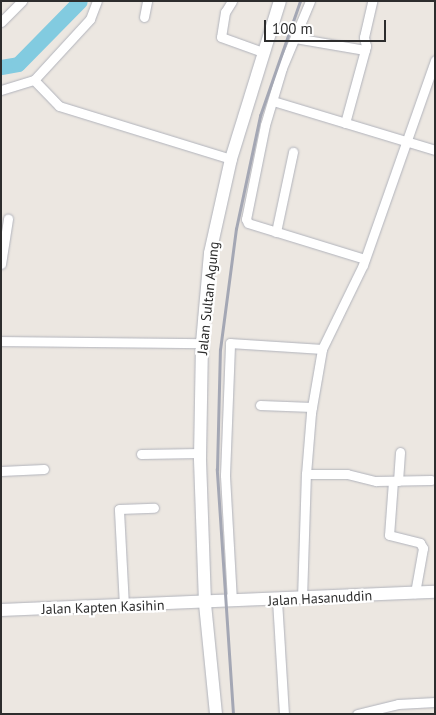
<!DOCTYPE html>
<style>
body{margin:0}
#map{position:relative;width:436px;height:715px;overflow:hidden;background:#ece7e1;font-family:"PT Sans",sans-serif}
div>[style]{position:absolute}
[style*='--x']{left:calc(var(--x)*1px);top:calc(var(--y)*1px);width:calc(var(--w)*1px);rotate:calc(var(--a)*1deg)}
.river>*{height:15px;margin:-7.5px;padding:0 7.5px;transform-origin:7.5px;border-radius:7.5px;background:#82cbe0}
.roads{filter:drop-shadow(0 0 1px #b1b3bb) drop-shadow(0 0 1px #b1b3bb)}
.street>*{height:9px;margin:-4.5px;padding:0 4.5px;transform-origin:4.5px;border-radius:4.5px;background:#fff}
.secondary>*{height:12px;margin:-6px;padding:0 6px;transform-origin:6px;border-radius:6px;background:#fff}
.rail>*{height:2.5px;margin:-1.25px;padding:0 1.25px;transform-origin:1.25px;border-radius:1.25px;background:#a4a7b4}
span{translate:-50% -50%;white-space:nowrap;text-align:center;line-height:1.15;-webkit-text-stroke:4.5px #fff;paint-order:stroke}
.street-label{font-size:14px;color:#2d2d2d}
.frame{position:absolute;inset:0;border:2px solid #2d2d2d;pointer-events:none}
.scale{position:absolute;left:264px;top:20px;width:122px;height:22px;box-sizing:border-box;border:2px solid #2d2d2d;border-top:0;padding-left:6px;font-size:15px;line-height:18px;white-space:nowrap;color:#2d2d2d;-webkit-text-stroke:4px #fff;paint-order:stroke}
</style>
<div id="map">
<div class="river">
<div style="--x:1;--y:67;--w:17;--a:-10"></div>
<div style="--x:18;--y:64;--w:88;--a:-45.5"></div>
</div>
<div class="roads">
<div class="street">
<div style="--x:232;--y:1;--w:13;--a:122"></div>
<div style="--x:225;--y:12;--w:25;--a:99"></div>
<div style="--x:221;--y:37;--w:45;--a:19.7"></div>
<div style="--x:310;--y:1;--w:73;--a:112.7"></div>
<div style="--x:282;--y:68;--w:59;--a:106.6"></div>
<div style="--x:265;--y:125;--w:96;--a:101.4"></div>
<div style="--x:246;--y:219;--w:4;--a:63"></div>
<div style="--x:248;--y:223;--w:122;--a:17.1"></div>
<div style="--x:144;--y:17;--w:16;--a:-79"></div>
<div style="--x:1;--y:22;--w:30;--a:-45"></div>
<div style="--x:295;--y:38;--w:71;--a:9.7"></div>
<div style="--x:34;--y:80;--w:36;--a:46"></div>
<div style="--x:59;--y:106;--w:180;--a:17.1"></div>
<div style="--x:1;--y:90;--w:34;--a:-17"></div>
<div style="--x:34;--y:80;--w:83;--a:-47.4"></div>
<div style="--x:90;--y:19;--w:19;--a:-69"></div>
<div style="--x:273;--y:101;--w:169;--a:16.8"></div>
<div style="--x:345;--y:123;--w:80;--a:-74.7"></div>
<div style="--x:366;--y:46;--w:9;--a:-103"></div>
<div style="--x:364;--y:37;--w:37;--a:-77"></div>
<div style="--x:276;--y:232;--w:82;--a:-78"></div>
<div style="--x:1;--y:264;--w:46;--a:-81.2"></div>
<div style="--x:1;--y:341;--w:201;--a:0.6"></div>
<div style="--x:260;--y:405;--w:52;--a:2.2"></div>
<div style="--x:141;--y:454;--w:59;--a:-1"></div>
<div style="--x:1;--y:471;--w:43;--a:-2.7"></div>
<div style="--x:306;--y:474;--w:41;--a:0"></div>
<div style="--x:347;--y:474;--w:30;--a:14"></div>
<div style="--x:376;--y:481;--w:55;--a:-1"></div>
<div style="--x:393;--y:481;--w:54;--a:94.2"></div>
<div style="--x:389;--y:535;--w:32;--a:14"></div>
<div style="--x:420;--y:543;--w:6;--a:59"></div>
<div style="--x:423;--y:548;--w:46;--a:100.1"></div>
<div style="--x:398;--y:481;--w:29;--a:-86"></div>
<div style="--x:302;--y:599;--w:125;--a:-88.2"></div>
<div style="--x:306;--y:474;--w:61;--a:-85.3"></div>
<div style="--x:311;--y:413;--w:65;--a:-80.2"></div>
<div style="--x:322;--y:349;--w:93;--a:-64"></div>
<div style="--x:363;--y:265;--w:217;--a:-70.6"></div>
<div style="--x:277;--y:600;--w:114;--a:86.5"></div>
<div style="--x:232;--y:601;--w:126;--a:-93.2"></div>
<div style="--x:225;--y:475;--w:132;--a:-87.8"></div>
<div style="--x:230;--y:343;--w:92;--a:3.7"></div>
<div style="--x:124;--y:606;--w:97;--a:-93"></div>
<div style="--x:119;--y:509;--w:35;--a:-2"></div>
<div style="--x:357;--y:714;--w:42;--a:-13.7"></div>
<div style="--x:398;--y:704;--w:37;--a:-3"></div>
</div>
<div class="secondary">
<div style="--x:1;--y:610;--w:434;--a:-2.4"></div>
<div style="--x:216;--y:714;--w:112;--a:-95.7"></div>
<div style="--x:205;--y:603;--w:145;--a:-92"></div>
<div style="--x:200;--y:458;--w:115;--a:-89"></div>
<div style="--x:202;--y:343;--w:90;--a:-84.9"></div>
<div style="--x:210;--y:253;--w:96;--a:-77.4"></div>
<div style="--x:231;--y:159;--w:165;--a:-72.8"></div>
</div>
</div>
<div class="rail">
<div style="--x:233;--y:714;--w:245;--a:-93.8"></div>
<div style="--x:217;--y:470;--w:120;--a:-88.6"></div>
<div style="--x:220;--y:350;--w:122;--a:-82.5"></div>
<div style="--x:236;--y:229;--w:116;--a:-78"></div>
<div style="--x:260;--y:116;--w:122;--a:-70.8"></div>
</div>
<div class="street-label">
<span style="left:208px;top:298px;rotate:-84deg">Jalan Sultan Agung</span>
<span style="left:320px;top:598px;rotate:-3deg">Jalan Hasanuddin</span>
<span style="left:103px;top:607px;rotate:-2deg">Jalan Kapten Kasihin</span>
</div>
<div class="frame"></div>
<div class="scale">100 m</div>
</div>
